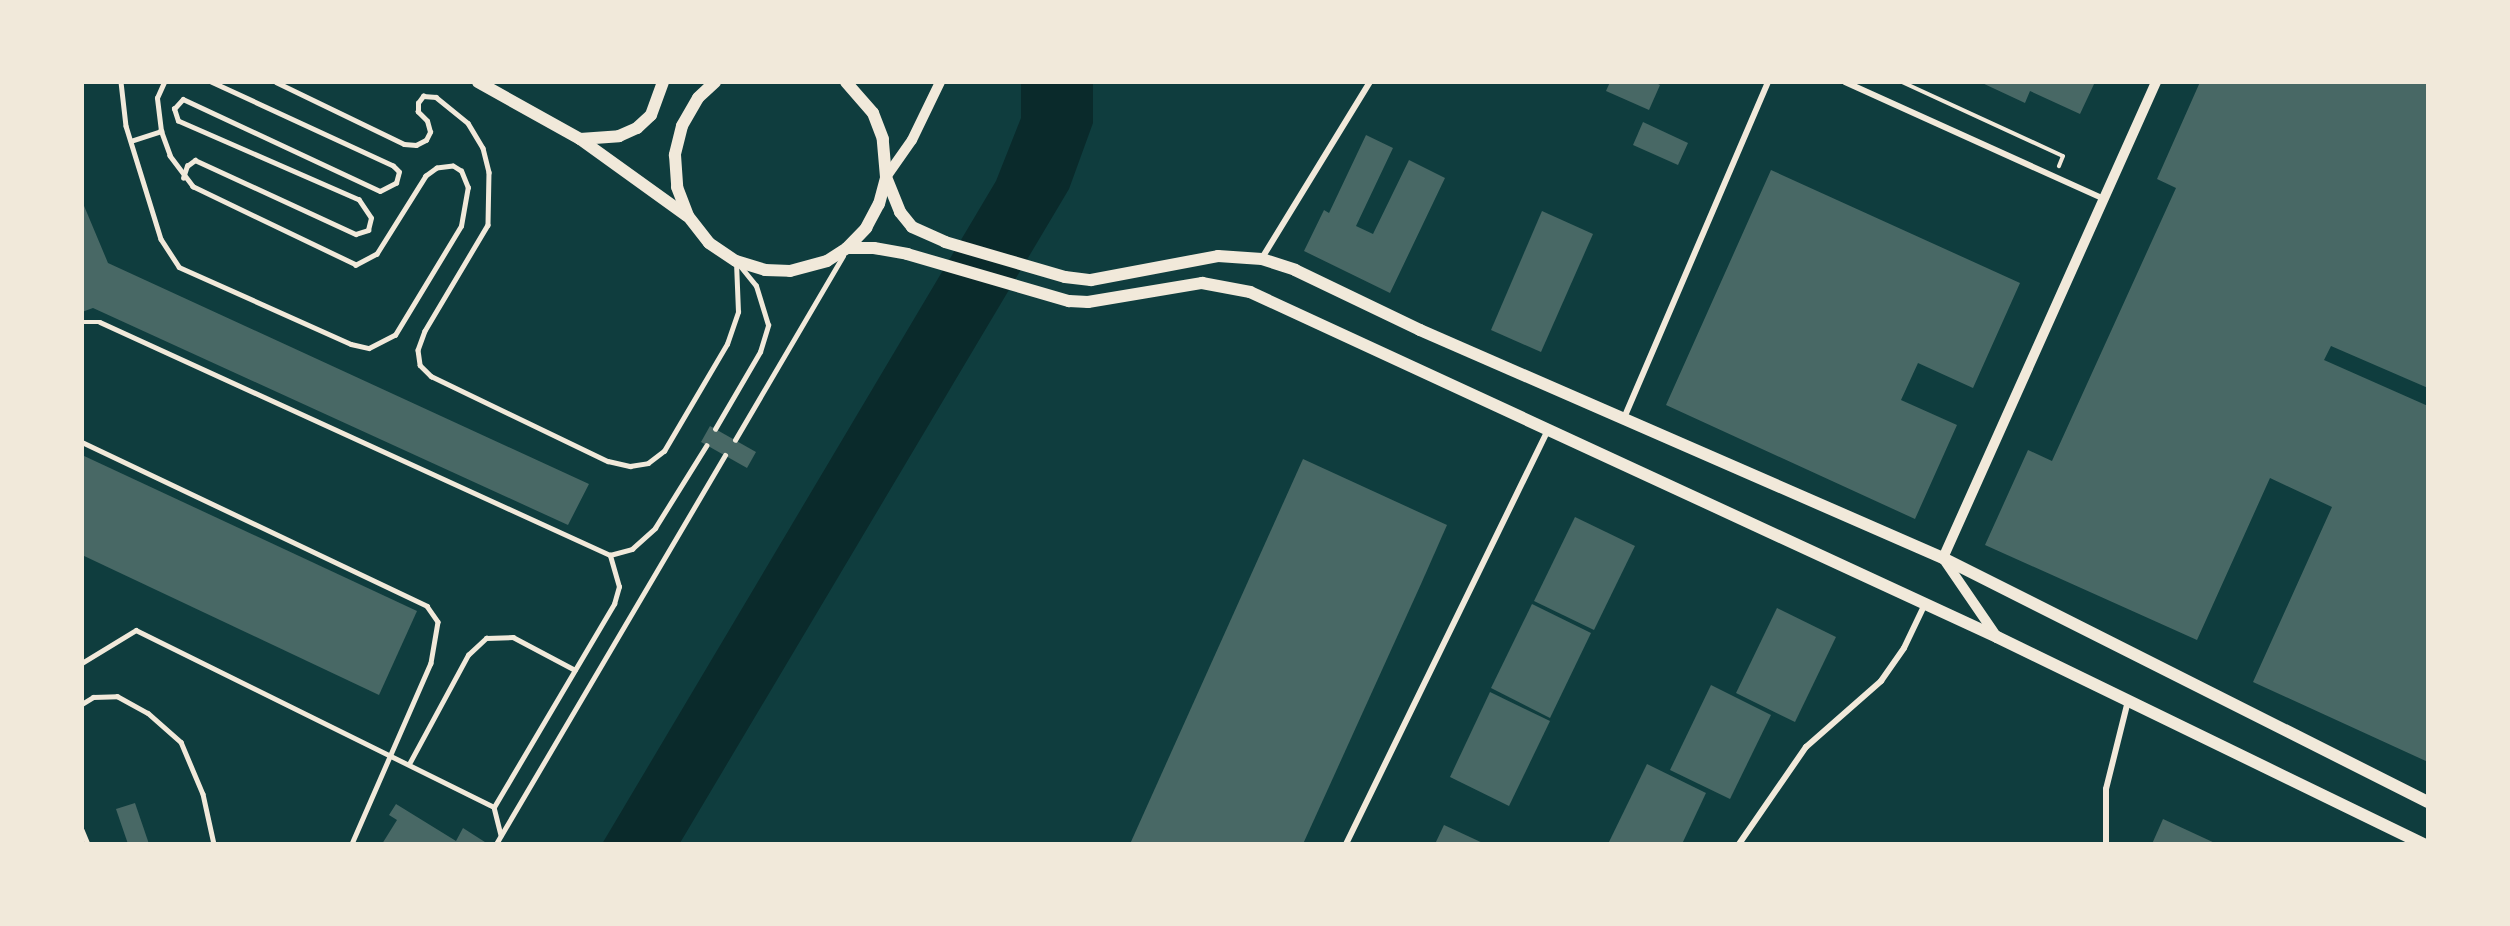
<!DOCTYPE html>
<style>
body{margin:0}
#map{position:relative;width:2510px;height:926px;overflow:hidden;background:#0f3d3e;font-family:Cabin,sans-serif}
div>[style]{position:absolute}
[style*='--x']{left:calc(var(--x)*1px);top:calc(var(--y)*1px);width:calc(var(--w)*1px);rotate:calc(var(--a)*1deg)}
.water>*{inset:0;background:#0a2a2b}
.building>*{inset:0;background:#486865}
.path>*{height:4px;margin:-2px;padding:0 2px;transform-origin:2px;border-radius:2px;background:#f1e9da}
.service>*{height:4.5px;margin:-2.25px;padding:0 2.25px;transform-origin:2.25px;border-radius:2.25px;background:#f1e9da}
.minor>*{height:6px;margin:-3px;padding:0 3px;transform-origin:3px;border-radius:3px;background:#f1e9da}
.tertiary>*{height:10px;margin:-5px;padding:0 5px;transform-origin:5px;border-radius:5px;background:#f1e9da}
.secondary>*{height:12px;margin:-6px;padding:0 6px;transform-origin:6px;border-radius:6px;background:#f1e9da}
span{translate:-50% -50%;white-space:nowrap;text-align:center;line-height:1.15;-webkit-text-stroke:5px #f1e9da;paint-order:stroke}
.frame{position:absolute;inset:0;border:84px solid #f1e9da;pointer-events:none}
</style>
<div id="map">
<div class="water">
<div style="clip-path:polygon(1021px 83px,1093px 83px,1093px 123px,1069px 189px,680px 843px,602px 844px,996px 181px,1021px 118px)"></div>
</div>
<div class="building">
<div style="clip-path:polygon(1610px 82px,1654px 82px,1660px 85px,1649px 110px,1606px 91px)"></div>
<div style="clip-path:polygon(1980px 82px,2095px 82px,2080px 114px,2030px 91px,2025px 103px)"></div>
<div style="clip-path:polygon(2200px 82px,2428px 82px,2428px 388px,2331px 346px,2324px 360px,2428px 406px,2428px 762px,2253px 682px,2332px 507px,2270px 478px,2197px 640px,1985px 545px,2028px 450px,2052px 461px,2176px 188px,2157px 179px)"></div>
<div style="clip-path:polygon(1643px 122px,1688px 143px,1678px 165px,1633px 145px)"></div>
<div style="clip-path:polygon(1366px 135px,1393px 148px,1356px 226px,1373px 234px,1409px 160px,1445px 178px,1390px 293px,1304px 251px,1324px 210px,1329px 213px)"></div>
<div style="clip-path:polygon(1771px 170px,2020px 283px,1973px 388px,1918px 363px,1901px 400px,1957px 425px,1915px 519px,1666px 405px)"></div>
<div style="clip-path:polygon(82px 201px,108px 263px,589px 484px,568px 525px,93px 308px,82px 312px)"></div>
<div style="clip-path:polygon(1542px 211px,1593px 234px,1541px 352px,1491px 330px)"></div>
<div style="clip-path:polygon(710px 426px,756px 452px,747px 468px,701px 442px)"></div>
<div style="clip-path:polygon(82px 455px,417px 611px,379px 695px,82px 555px)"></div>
<div style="clip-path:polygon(1303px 459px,1447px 525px,1421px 584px,1303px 844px,1130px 844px)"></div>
<div style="clip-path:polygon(1575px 517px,1635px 546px,1594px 630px,1534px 601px)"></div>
<div style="clip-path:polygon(1532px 604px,1591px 633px,1550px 718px,1491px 688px)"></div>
<div style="clip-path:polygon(1777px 608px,1836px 637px,1795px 722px,1736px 693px)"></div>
<div style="clip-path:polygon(1711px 685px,1771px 715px,1730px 799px,1670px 770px)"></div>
<div style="clip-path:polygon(1490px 692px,1550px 721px,1509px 806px,1450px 777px)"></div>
<div style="clip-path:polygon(1647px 764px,1706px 793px,1682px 844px,1608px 844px)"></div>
<div style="clip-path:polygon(135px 803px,149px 844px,128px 844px,116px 809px)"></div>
<div style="clip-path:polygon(396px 804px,456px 841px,463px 828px,488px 844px,382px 844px,397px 820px,389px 815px)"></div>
<div style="clip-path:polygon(2163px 819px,2217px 844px,2152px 844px)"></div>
<div style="clip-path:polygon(1444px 825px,1485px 844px,1435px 844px)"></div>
</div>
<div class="path">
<div style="--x:1902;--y:82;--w:177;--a:24.7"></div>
<div style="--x:2063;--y:156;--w:11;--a:112"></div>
</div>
<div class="service">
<div style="--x:121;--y:82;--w:44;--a:83.5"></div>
<div style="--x:126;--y:126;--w:118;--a:72.8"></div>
<div style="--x:161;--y:239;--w:33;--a:57"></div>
<div style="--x:179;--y:267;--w:188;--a:24.1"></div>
<div style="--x:351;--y:344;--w:18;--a:13"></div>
<div style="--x:369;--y:348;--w:29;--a:-27"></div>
<div style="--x:395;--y:335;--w:127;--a:-58.8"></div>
<div style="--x:461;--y:226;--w:39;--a:-80"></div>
<div style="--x:468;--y:188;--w:18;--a:-112"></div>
<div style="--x:461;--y:171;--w:9;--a:-148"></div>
<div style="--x:453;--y:166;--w:16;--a:173"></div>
<div style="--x:437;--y:168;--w:14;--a:144"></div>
<div style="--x:426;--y:176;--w:92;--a:122.1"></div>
<div style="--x:377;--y:254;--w:24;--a:152"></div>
<div style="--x:356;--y:265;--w:181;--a:-154.4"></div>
<div style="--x:193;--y:187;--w:39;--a:-127"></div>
<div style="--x:170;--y:156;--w:27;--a:-110"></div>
<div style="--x:161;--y:131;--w:33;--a:-97"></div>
<div style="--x:157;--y:98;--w:17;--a:-66"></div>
<div style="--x:276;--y:82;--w:142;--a:25.8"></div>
<div style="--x:404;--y:144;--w:12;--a:5"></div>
<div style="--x:416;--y:145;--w:11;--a:-27"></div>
<div style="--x:426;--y:140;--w:9;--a:-63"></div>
<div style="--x:430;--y:132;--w:11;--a:-105"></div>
<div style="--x:427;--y:121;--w:13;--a:-135"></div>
<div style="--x:418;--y:112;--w:9;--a:-90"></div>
<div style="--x:418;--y:103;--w:9;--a:-54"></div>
<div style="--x:423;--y:96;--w:13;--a:4"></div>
<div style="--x:436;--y:97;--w:41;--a:39.1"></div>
<div style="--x:468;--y:123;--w:29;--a:59"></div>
<div style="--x:483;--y:148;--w:25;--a:76"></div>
<div style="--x:489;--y:172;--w:53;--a:91.1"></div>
<div style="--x:488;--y:225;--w:123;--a:120.7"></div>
<div style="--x:425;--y:331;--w:20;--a:110"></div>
<div style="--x:418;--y:350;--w:15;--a:82"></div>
<div style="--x:420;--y:365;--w:16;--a:45"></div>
<div style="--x:431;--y:376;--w:196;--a:25.7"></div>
<div style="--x:608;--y:461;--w:23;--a:13"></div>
<div style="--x:630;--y:466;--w:18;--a:-9"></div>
<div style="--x:648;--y:463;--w:20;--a:-37"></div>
<div style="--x:664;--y:451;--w:124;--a:-59.5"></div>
<div style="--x:727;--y:344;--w:34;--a:-71"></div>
<div style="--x:738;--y:312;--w:49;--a:-92.3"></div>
<div style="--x:131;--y:141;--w:32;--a:-18"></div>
<div style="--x:183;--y:178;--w:13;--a:-72"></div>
<div style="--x:187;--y:166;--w:10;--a:-37"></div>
<div style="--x:195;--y:160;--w:177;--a:24.7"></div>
<div style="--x:356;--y:234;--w:13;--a:-18"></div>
<div style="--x:368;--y:230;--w:12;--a:-76"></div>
<div style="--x:371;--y:218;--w:22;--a:-124"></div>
<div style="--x:359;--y:200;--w:197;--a:-156.4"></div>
<div style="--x:178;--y:121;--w:13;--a:-108"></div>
<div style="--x:174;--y:109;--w:13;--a:-48"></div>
<div style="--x:183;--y:99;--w:217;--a:25"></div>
<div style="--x:380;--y:191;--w:18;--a:-27"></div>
<div style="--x:396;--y:183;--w:11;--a:-75"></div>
<div style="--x:399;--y:172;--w:8;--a:-135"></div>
<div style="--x:393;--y:166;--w:200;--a:-155.2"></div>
<div style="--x:82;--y:322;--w:18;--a:0"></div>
<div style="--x:100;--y:322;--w:561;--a:24.55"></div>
<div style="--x:715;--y:429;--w:89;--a:-59.7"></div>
<div style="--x:760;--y:352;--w:28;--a:-73"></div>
<div style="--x:768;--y:325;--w:41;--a:-107.1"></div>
<div style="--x:756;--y:286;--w:26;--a:-129"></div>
<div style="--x:735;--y:440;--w:213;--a:-59.6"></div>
<div style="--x:82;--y:442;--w:382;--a:25.4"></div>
<div style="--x:427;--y:606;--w:19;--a:55"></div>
<div style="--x:438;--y:622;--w:42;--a:99.7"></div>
<div style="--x:431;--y:663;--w:197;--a:113.6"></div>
<div style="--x:610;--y:555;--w:23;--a:-15"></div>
<div style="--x:632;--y:549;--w:31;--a:-42"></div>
<div style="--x:655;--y:528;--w:97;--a:-58.1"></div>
<div style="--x:82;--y:663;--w:63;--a:-31.4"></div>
<div style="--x:136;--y:630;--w:399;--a:26.3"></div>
<div style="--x:494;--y:807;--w:29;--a:76"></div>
<div style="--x:82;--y:704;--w:13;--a:-32"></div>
<div style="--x:93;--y:697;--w:24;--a:-2"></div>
<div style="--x:117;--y:696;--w:35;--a:29"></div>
<div style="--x:148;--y:713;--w:44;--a:41.3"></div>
<div style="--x:181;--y:742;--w:56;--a:67.1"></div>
<div style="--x:203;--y:794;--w:51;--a:77.6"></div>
<div style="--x:409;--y:764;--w:124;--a:-61.6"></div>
<div style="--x:468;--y:655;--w:25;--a:-43"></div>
<div style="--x:486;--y:638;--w:27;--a:-2"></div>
<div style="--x:513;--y:637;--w:70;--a:28"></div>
<div style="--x:494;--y:807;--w:236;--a:-59.4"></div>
<div style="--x:614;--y:604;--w:18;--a:-74"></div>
<div style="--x:619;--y:587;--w:33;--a:-106"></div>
<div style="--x:82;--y:830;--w:15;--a:67"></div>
<div style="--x:496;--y:844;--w:451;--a:-59.5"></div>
</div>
<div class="minor">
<div style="--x:1845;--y:82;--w:284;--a:24.3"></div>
<div style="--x:1262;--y:258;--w:206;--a:-58.5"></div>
<div style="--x:1624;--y:418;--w:366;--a:-66.8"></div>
<div style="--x:1346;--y:844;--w:459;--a:-64"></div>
<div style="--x:1739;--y:844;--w:118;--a:-55.4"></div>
<div style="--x:1806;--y:747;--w:100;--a:-41.3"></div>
<div style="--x:1881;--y:681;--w:40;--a:-55.1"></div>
<div style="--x:1904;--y:648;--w:49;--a:-64.5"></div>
<div style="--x:2106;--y:844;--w:55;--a:-90"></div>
<div style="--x:2106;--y:789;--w:91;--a:-76"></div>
</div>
<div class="tertiary">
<div style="--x:886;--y:177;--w:45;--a:-54.9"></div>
<div style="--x:912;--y:140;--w:64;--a:-64.2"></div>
<div style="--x:1997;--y:637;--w:96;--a:-124.4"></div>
<div style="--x:1943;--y:558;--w:521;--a:-65.89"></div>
</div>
<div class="secondary">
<div style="--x:478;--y:82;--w:117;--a:29.2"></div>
<div style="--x:580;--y:139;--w:132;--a:35.7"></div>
<div style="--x:715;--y:82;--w:23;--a:137"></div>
<div style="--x:698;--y:98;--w:32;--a:120"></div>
<div style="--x:682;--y:126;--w:30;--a:104"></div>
<div style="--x:675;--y:155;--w:32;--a:86"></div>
<div style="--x:677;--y:187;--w:31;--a:69"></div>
<div style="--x:688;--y:216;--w:34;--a:52"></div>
<div style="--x:709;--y:243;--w:32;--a:34"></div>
<div style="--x:736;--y:261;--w:30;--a:17"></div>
<div style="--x:765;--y:270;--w:25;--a:2"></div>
<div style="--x:790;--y:271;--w:38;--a:-15"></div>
<div style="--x:827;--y:261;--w:24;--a:-33"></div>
<div style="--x:847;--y:248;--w:28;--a:-46"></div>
<div style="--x:866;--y:228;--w:27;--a:-62"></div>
<div style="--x:879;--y:204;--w:28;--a:-75"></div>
<div style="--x:886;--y:177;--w:38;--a:-95"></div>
<div style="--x:883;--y:139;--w:28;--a:-111"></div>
<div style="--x:873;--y:113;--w:41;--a:-131.1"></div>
<div style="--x:580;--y:139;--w:39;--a:-4"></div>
<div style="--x:619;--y:136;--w:20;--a:-24"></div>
<div style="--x:637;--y:128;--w:19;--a:-43"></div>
<div style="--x:651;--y:115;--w:35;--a:-70"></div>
<div style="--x:886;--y:177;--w:38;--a:68"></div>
<div style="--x:900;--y:212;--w:19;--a:51"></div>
<div style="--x:912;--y:227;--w:36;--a:24"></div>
<div style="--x:945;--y:242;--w:125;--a:16.3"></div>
<div style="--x:1065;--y:277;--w:26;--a:7"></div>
<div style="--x:1091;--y:280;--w:129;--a:-10.7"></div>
<div style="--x:1218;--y:256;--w:44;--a:3.9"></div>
<div style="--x:1262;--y:259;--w:35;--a:18"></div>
<div style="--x:1295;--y:270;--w:139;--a:25.6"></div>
<div style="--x:1420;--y:330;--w:571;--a:23.55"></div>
<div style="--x:1943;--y:558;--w:543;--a:26.71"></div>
<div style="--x:847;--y:248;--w:27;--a:0"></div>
<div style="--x:874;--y:248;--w:34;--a:10"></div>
<div style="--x:907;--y:254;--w:169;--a:16.2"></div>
<div style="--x:1069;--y:301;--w:19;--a:3"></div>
<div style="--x:1088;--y:302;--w:116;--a:-9.5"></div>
<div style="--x:1202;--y:283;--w:49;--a:10.6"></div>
<div style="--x:1250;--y:292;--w:823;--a:24.79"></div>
<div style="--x:1997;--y:637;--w:475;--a:25.9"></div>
</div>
<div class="frame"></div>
</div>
